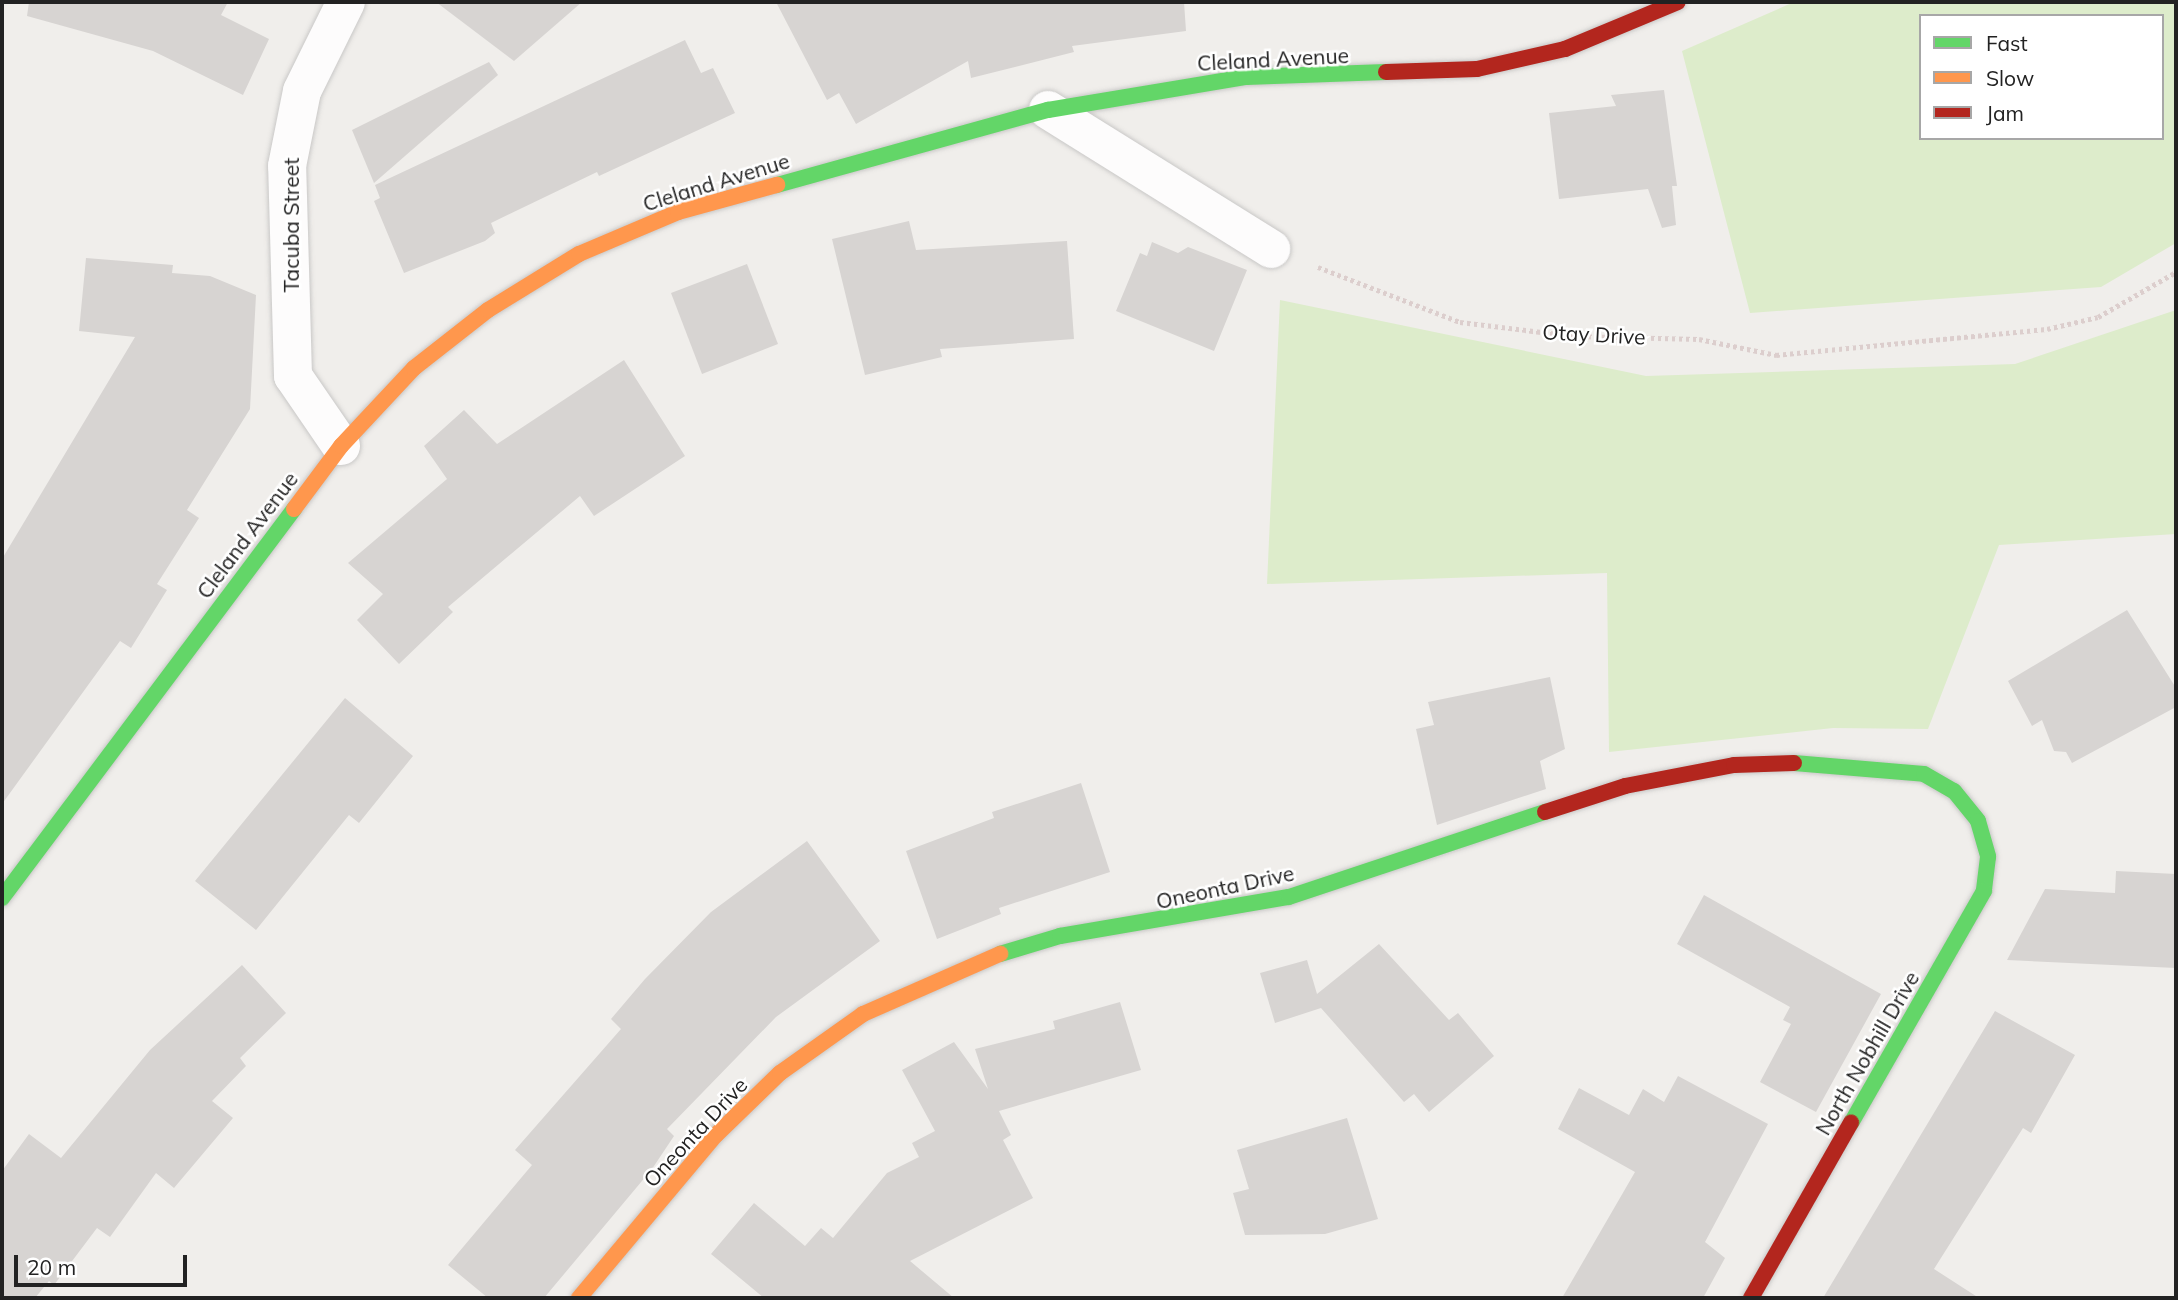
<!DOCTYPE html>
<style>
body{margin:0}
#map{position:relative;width:2178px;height:1300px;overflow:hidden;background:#f0eeeb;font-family:Mulish,sans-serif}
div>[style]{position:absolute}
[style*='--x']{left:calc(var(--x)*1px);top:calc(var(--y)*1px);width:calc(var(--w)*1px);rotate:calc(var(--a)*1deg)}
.grass>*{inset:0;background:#ddeccb}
.building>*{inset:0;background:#d7d4d2}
.path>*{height:4.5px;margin-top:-2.25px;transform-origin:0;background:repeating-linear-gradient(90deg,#dccecd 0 3.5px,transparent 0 7px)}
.roads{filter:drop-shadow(0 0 2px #c9c8c7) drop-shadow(0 0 2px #c9c8c7)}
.street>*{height:38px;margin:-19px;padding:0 19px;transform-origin:19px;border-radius:19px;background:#fdfcfc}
.fast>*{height:16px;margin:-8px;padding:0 8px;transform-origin:8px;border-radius:8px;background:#63d668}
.slow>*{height:16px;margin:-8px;padding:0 8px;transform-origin:8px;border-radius:8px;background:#ff974d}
.jam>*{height:16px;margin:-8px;padding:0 8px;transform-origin:8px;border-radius:8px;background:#b3261e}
span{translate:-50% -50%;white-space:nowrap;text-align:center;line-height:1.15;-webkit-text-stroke:5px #fff;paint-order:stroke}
.street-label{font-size:21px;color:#222}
.frame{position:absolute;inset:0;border:4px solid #222;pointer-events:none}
.legend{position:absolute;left:1919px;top:14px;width:245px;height:126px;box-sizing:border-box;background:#fff;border:2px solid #a7a7a7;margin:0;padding:9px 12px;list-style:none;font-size:21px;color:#222}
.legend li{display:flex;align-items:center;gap:14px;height:35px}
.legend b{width:35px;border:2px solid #a7a7a7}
.scale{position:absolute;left:14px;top:1255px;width:173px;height:32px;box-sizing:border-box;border:4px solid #222;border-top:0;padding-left:9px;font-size:21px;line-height:24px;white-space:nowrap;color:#222;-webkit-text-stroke:5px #fff;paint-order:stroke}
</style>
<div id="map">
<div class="grass">
<div style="clip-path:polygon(evenodd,1794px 2px,2176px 2px,2176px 243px,2101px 287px,1750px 313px,1682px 51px,1794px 2px,1921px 16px,2162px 16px,2162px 138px,1921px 138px,1921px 16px)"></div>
<div style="clip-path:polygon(1280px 300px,1646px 376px,2015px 364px,2176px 310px,2176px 534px,1999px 545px,1928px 729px,1833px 728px,1609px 752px,1607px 573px,1267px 584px)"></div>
</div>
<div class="building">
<div style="clip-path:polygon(29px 2px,228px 2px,221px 15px,269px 39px,243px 95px,153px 51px,27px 16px)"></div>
<div style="clip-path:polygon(436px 2px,582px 2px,514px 61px)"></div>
<div style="clip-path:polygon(776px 2px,1184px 2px,1186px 31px,1072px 46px,1074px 52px,971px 78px,968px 61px,856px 124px,839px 93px,827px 100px)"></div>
<div style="clip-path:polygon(685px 40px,701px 73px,713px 68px,735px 113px,599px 176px,597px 172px,491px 223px,495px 233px,485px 241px,404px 273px,374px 201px,380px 198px,375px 185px)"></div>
<div style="clip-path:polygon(489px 62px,498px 75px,374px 183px,352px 130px)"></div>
<div style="clip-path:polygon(1664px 90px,1677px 186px,1672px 186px,1676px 225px,1662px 228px,1648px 189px,1559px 199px,1549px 113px,1616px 106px,1611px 95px)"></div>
<div style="clip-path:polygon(909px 221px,916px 250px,1067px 241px,1074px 339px,940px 349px,942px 357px,865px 375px,832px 239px)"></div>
<div style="clip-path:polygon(1152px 242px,1178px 253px,1188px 247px,1247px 270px,1214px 351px,1116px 311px,1140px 253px,1147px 256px)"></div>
<div style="clip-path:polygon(86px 258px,173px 265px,172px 273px,210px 276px,256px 295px,250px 409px,187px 510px,199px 518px,157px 584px,167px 590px,131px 648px,120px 641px,2px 804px,2px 559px,135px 337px,79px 331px)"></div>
<div style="clip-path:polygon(747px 264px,778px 344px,702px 374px,671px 293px)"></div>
<div style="clip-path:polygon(624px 360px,685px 456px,594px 516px,580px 496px,448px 607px,453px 612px,399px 664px,357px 620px,383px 594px,348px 563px,447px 479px,424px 446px,464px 410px,497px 444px)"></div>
<div style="clip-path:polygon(2127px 610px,2176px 688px,2176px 707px,2072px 763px,2066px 752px,2054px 751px,2042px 720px,2032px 726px,2008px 681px)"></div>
<div style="clip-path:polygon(1550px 677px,1565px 749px,1540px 761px,1546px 789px,1437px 825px,1416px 729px,1434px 725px,1428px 702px)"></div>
<div style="clip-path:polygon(345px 698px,413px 756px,359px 823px,349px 815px,256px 930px,195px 881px)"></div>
<div style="clip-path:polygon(1081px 783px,1110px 872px,999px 908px,1001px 914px,937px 939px,906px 851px,994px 818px,992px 812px)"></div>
<div style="clip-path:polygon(807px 841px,880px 941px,776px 1017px,667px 1129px,674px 1136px,652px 1169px,544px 1298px,488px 1298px,448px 1265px,532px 1165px,515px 1150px,621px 1029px,611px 1019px,645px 979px,711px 912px)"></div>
<div style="clip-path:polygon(2116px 871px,2176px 874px,2176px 968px,2007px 960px,2045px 889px,2115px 893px)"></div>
<div style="clip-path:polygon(1704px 895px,1881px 994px,1816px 1112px,1760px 1082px,1791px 1024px,1783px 1020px,1790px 1007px,1677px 944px)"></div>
<div style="clip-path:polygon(1379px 944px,1449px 1020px,1458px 1013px,1494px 1056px,1429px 1112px,1414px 1094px,1404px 1102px,1321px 1008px,1275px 1023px,1260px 973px,1307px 960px,1317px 994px)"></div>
<div style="clip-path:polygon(242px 965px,286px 1013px,240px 1058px,246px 1066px,212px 1101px,233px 1118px,174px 1188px,156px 1173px,110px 1237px,97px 1228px,54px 1285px,49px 1281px,35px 1298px,2px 1298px,2px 1171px,29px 1134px,61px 1158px,150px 1050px)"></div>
<div style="clip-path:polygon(1120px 1002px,1141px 1070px,999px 1111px,1011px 1135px,1003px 1140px,1033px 1198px,910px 1261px,954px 1298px,764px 1298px,711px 1254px,754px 1203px,805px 1246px,821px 1228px,833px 1238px,887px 1173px,919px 1157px,912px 1143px,935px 1131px,902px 1070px,954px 1042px,988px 1089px,975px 1049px,1055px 1029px,1053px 1021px)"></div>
<div style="clip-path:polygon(1995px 1011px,2075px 1055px,2031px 1133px,2023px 1128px,1934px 1269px,1979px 1298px,1823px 1298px)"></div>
<div style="clip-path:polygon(1678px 1076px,1768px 1124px,1705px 1242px,1725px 1258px,1703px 1298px,1562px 1298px,1635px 1172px,1558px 1129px,1579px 1088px,1629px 1115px,1643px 1089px,1664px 1102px)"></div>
<div style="clip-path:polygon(1347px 1118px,1378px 1219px,1325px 1234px,1245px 1235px,1233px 1193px,1249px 1189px,1237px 1150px)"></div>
</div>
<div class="path">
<div style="--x:1318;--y:267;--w:152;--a:21.2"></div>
<div style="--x:1460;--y:322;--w:115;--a:7"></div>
<div style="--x:1574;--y:336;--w:125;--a:1.4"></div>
<div style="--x:1699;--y:339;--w:79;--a:11.7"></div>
<div style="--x:1776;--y:355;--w:272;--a:-5.5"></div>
<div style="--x:2047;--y:329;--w:52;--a:-13.2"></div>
<div style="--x:2098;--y:317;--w:90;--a:-30"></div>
</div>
<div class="roads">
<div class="street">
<div style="--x:1048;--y:110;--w:263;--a:31.9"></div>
<div style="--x:341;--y:446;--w:85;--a:-124.4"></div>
<div style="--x:293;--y:376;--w:210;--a:-91.6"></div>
<div style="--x:287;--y:166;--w:76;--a:-78.7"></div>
<div style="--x:302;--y:91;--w:99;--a:-63.7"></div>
</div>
<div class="fast">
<div style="--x:777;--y:185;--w:281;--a:-15.5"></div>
<div style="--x:1048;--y:110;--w:201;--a:-9.5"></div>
<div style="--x:1246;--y:77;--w:140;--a:-2"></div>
<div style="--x:1794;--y:763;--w:130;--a:4.8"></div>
<div style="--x:1924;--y:774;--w:34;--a:30"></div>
<div style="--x:1954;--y:791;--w:38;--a:51"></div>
<div style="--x:1978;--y:821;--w:37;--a:74"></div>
<div style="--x:1988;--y:857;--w:34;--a:97"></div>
<div style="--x:1984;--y:891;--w:267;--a:119.8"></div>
<div style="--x:2;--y:898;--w:486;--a:-53.1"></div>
<div style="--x:1000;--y:954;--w:63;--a:-16.7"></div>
<div style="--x:1060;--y:936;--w:232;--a:-9.7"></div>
<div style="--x:1289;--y:897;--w:270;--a:-18.4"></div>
</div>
<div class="slow">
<div style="--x:294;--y:509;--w:79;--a:-53.3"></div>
<div style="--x:341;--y:446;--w:107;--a:-46.9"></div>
<div style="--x:414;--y:368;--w:94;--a:-38.1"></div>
<div style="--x:488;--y:310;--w:107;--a:-31.6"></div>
<div style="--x:579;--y:254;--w:108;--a:-23"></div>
<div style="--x:678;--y:212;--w:103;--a:-15.3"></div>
<div style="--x:579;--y:1298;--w:213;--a:-50"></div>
<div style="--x:716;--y:1135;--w:89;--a:-44.1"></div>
<div style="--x:780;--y:1073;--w:102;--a:-35.4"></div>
<div style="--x:863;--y:1014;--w:150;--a:-23.7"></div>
</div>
<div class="jam">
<div style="--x:1386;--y:72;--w:91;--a:-1.9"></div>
<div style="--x:1477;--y:69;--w:90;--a:-12.8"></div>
<div style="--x:1565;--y:49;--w:122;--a:-22.6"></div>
<div style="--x:1545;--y:812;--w:84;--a:-18"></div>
<div style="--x:1625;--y:786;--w:111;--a:-10.9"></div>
<div style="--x:1734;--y:765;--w:60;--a:-1.9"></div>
<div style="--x:1751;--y:1298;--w:202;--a:-60.3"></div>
</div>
</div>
<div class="street-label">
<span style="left:1273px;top:59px;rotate:-3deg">Cleland Avenue</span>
<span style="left:716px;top:182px;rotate:-17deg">Cleland Avenue</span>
<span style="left:291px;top:225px;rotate:-90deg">Tacuba Street</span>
<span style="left:1594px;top:334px;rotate:3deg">Otay Drive</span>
<span style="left:247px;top:535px;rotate:-53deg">Cleland Avenue</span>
<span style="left:1225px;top:887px;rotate:-12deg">Oneonta Drive</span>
<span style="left:1867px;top:1053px;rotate:-60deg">North Nobhill Drive</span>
<span style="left:695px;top:1132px;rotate:-47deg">Oneonta Drive</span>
</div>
<div class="frame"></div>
<ul class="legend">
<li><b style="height:9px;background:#63d668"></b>Fast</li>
<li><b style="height:9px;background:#ff974d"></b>Slow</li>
<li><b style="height:9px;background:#b3261e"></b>Jam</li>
</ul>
<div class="scale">20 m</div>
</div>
